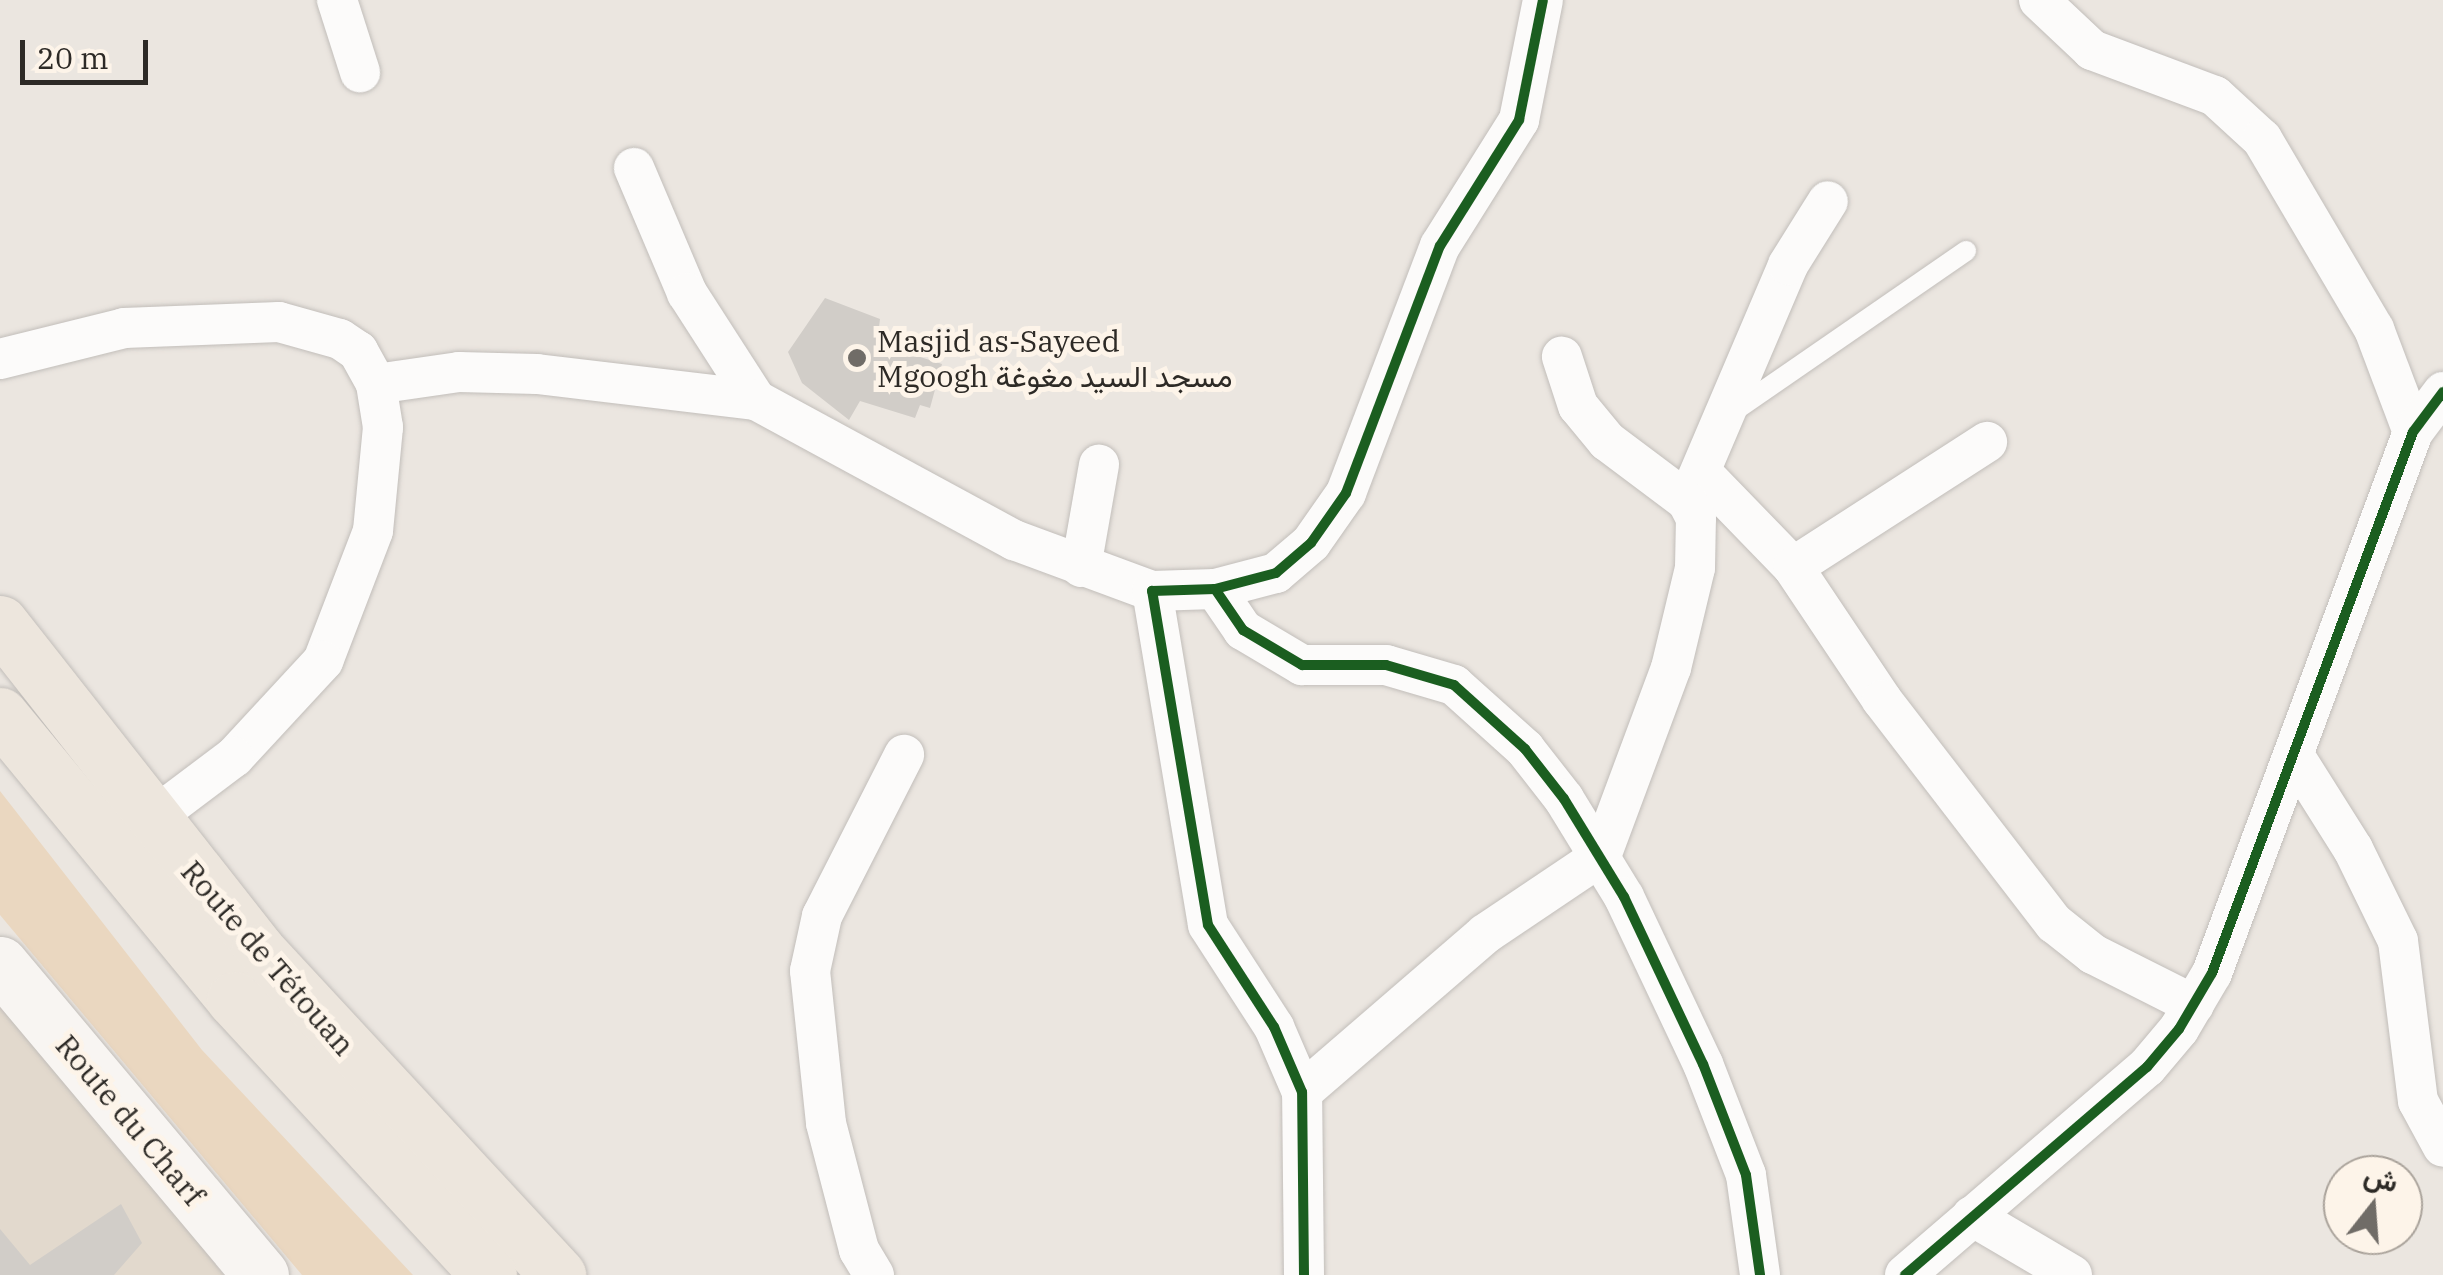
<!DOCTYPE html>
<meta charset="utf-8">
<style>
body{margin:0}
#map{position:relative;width:2443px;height:1275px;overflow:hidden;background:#ebe6e0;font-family:"IBM Plex Serif",Vazirmatn,serif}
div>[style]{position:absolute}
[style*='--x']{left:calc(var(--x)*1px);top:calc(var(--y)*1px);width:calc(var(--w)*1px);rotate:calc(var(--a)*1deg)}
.built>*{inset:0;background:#e2d9cd}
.green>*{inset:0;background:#ead7c0}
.building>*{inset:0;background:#d1cdc8}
.roads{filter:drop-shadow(0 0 2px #c2beba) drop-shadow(0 0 2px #c2beba)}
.lane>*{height:20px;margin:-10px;padding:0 10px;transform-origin:10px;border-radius:10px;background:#fcfbfa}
.street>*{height:40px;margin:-20px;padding:0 20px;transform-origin:20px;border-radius:20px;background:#fcfbfa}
.secondary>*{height:55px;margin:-27.5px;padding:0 27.5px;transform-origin:27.5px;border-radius:27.5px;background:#f8f5f2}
.highway>*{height:55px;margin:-27.5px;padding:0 27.5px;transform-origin:27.5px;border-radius:27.5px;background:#ede6dd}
.cycleway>*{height:10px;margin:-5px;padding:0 5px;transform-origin:5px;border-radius:5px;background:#1b5e20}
.dots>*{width:28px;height:28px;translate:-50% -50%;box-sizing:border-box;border:5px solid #fdf4e9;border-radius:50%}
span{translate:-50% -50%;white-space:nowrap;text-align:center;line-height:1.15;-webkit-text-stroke:10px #fdf4e9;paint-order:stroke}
.poi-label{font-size:30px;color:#2d2a26}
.left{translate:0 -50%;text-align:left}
.street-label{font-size:30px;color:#2d2a26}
.north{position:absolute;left:2323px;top:1155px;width:100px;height:100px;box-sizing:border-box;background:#fdf4e9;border:2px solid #aaa39b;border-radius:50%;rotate:17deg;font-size:28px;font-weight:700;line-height:40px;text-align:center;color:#2d2a26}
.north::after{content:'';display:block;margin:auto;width:35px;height:45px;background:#706c67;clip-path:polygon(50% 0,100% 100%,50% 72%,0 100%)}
.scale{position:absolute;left:20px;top:40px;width:128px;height:45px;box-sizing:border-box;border:5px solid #2d2a26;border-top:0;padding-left:12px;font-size:30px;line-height:35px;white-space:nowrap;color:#2d2a26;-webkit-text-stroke:8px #fdf4e9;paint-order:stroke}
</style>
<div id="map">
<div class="built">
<div style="clip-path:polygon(0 995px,224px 1275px,0 1275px)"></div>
</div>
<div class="green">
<div style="clip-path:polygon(0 791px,202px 1050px,413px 1275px,302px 1275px,0 915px)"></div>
</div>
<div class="building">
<div style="clip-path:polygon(825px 298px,880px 319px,877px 343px,942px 364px,930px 408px,920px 405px,915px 418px,860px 401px,849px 420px,802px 383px,788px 352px)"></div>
<div style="clip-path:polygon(121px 1204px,142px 1243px,114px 1275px,0 1275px,0 1229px,30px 1265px)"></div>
</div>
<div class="roads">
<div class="lane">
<div style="--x:1734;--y:411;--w:282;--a:-34.6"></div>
</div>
<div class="street">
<div style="--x:337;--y:0;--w:76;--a:72.3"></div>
<div style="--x:2039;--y:0;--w:73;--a:43.3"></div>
<div style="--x:2092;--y:50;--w:131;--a:20.5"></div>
<div style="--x:2215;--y:96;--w:64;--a:42.5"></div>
<div style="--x:2262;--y:139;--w:221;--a:59.5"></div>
<div style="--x:2374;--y:329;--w:110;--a:69.3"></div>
<div style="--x:634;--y:168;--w:136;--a:67"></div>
<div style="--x:687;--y:293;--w:127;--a:57.2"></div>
<div style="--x:756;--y:400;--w:294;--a:28.5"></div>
<div style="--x:1014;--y:540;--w:147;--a:20.3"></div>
<div style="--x:0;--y:359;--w:128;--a:-14"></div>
<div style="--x:124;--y:328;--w:155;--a:-2.2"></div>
<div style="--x:279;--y:322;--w:63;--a:15.6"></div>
<div style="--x:340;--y:339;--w:22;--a:34"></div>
<div style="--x:358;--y:351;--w:38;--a:61"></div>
<div style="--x:376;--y:384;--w:44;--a:80.8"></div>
<div style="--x:383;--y:427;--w:104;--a:95.5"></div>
<div style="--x:373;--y:531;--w:139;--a:111"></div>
<div style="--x:323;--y:661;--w:131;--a:132.8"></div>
<div style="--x:234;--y:757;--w:106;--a:143"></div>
<div style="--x:376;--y:384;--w:84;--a:-8.2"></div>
<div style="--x:459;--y:372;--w:78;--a:1.5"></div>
<div style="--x:537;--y:374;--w:221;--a:6.8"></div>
<div style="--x:1701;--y:472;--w:132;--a:45.9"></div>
<div style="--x:1793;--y:567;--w:160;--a:56.2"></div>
<div style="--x:1882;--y:700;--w:282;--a:52.4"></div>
<div style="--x:2054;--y:923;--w:50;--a:38.5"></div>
<div style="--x:2093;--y:954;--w:113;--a:26.8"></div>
<div style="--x:1690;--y:495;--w:250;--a:-66.9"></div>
<div style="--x:1788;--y:265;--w:75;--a:-58"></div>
<div style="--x:1081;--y:567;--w:104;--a:-80"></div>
<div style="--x:1793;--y:567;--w:231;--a:-32.8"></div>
<div style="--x:1215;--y:589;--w:50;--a:55.7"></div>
<div style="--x:1243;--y:630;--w:69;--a:30.7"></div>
<div style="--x:1302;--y:665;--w:84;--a:0"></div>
<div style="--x:1386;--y:665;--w:71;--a:16.4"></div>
<div style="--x:1454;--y:685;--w:96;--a:42"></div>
<div style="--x:1525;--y:749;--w:63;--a:52"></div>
<div style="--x:1564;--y:799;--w:115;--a:58.5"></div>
<div style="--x:1624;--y:897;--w:185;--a:64.7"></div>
<div style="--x:1703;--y:1064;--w:119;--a:68.8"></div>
<div style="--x:1746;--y:1175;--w:101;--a:82"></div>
<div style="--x:2295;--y:757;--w:109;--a:57.8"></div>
<div style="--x:2353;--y:849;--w:102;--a:63.9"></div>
<div style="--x:2398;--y:941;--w:161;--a:82.9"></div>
<div style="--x:2418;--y:1101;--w:52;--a:61.5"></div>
<div style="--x:1302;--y:1092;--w:242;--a:-40.8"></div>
<div style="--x:1485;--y:934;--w:140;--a:-33.9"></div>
<div style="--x:1601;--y:856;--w:201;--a:-69.6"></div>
<div style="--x:1671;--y:668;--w:103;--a:-76.5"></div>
<div style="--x:1695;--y:568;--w:50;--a:-88.9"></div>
<div style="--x:1696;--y:518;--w:19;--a:-118"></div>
<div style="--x:1687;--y:501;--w:100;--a:-143.1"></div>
<div style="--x:1607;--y:441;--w:45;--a:-129.6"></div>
<div style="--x:1578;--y:406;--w:52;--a:-108.1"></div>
<div style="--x:1972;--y:1216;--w:116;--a:30.5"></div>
<div style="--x:874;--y:1275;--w:29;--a:-121"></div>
<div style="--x:859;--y:1250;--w:131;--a:-104.6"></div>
<div style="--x:826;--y:1123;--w:153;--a:-96"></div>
<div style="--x:810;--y:971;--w:56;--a:-77.7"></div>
<div style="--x:822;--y:916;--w:181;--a:-63"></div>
<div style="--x:1304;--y:1275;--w:183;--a:-90.6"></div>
<div style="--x:1302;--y:1092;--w:71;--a:-113.3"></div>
<div style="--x:1274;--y:1027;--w:121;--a:-122.9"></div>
<div style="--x:1208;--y:925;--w:339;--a:-99.5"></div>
<div style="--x:1152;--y:591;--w:63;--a:-1.8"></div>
<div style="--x:1215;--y:589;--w:63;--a:-14.7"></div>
<div style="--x:1276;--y:573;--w:46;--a:-40.6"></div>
<div style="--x:1311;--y:543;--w:61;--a:-55"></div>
<div style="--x:1346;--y:493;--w:264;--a:-69.2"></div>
<div style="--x:1440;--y:246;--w:149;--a:-57.9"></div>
<div style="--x:1519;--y:120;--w:122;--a:-78.7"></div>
<div style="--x:1905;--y:1275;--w:319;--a:-40.7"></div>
<div style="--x:2147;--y:1067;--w:50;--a:-49.9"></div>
<div style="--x:2179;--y:1029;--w:65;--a:-59.5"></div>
<div style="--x:2212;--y:973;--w:577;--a:-69.62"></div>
<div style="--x:2413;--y:432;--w:50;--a:-53.1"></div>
</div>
<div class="secondary">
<div style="--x:0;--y:964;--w:406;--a:50"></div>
</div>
<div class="highway">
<div style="--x:0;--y:623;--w:417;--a:51.8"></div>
<div style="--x:258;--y:951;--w:442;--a:47.2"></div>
<div style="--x:0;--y:715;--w:368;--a:50.5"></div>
<div style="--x:234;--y:999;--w:376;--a:47.3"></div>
</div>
</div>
<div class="cycleway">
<div style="--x:1215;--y:589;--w:50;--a:55.7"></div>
<div style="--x:1243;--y:630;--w:69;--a:30.7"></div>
<div style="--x:1302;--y:665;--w:84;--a:0"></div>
<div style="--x:1386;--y:665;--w:71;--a:16.4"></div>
<div style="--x:1454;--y:685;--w:96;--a:42"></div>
<div style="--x:1525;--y:749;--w:63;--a:52"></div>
<div style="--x:1564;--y:799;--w:115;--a:58.5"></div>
<div style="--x:1624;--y:897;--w:185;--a:64.7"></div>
<div style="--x:1703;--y:1064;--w:119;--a:68.8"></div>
<div style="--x:1746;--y:1175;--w:101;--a:82"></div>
<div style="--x:1304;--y:1275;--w:183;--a:-90.6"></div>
<div style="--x:1302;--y:1092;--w:71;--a:-113.3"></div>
<div style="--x:1274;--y:1027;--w:121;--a:-122.9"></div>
<div style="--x:1208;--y:925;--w:339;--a:-99.5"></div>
<div style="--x:1152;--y:591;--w:63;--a:-1.8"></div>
<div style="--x:1215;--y:589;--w:63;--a:-14.7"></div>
<div style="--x:1276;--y:573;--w:46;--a:-40.6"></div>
<div style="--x:1311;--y:543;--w:61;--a:-55"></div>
<div style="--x:1346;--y:493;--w:264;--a:-69.2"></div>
<div style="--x:1440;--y:246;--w:149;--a:-57.9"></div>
<div style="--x:1519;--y:120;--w:122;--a:-78.7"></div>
<div style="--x:1905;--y:1275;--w:319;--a:-40.7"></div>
<div style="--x:2147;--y:1067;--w:50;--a:-49.9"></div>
<div style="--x:2179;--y:1029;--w:65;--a:-59.5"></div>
<div style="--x:2212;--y:973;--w:577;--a:-69.62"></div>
<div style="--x:2413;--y:432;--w:50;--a:-53.1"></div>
</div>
<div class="dots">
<div style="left:857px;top:358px;background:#706c67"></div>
</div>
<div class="poi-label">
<span class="left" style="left:877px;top:358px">Masjid as-Sayeed<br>Mgoogh مسجد السيد مغوغة</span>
</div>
<div class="street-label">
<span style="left:268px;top:958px;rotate:49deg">Route de Tétouan</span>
<span style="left:130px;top:1120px;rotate:50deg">Route du Charf</span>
</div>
<div class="north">ش</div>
<div class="scale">20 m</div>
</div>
